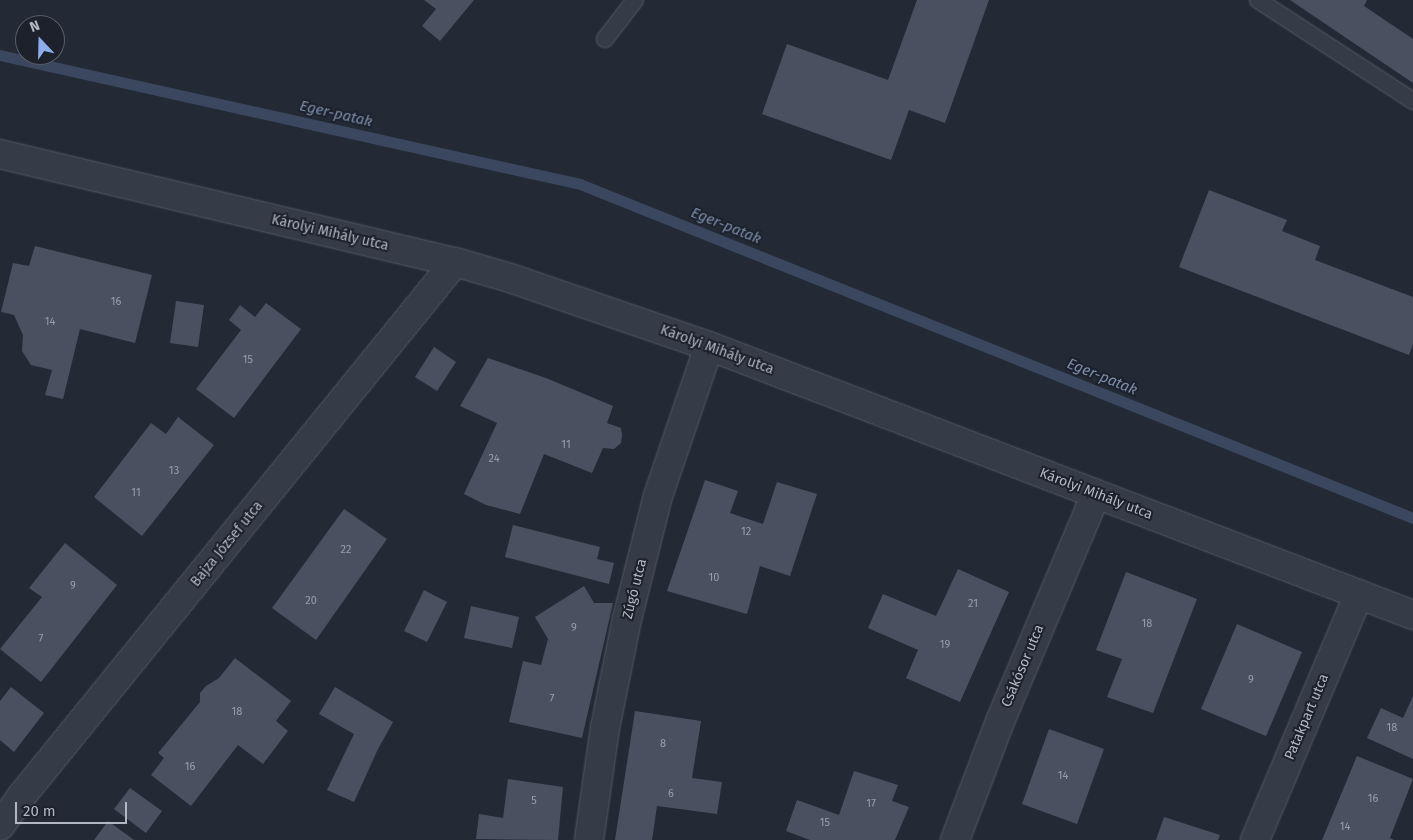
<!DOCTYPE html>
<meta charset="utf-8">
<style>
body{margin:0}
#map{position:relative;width:1413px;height:840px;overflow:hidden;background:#232a36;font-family:"Fira Sans",sans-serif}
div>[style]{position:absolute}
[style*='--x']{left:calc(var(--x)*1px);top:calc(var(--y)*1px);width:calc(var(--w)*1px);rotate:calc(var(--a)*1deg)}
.stream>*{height:11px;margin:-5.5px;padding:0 5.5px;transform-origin:5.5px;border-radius:5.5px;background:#3a475e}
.building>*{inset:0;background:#495160}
.roads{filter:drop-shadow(0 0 1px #545a65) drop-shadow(0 0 1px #545a65)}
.lane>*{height:16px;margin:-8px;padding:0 8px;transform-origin:8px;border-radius:8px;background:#363c47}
.street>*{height:28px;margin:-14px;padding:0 14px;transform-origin:14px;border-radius:14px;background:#363c47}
span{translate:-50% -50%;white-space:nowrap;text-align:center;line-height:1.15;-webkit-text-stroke:4px #1c212c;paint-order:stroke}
.number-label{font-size:11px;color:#979eaa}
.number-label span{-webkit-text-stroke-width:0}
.street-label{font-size:14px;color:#b1b7c3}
.water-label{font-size:15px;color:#7c8da9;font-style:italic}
.north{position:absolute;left:15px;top:15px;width:50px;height:50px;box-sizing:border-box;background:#1c212c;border:1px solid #585d68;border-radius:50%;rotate:339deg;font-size:14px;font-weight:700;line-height:20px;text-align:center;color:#b1b7c3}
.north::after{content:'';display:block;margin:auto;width:18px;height:22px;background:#8dacec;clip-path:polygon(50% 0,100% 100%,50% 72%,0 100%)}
.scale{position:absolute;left:15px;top:802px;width:112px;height:22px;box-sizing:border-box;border:2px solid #b1b7c3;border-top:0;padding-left:6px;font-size:15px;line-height:18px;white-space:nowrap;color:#b1b7c3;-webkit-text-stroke:4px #1c212c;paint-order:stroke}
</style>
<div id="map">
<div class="stream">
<div style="--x:0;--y:55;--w:594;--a:12.54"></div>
<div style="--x:580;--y:184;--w:897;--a:21.85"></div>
</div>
<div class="building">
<div style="clip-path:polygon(424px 0,474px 0,440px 41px,422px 26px,436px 9px)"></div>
<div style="clip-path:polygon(917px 0,989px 0,945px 123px,909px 110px,891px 160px,762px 114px,787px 44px,888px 80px)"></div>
<div style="clip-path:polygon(1290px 0,1367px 0,1364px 6px,1413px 39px,1413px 83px)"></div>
<div style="clip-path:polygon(1209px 190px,1287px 220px,1282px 231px,1320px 246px,1315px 260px,1413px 297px,1413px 344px,1409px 355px,1179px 267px)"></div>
<div style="clip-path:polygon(35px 246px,152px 275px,135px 343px,80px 329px,63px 399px,45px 395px,52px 370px,31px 365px,22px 351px,23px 335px,14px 315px,1px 312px,13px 263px,29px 266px)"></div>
<div style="clip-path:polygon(176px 301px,204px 305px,198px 347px,170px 343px)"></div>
<div style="clip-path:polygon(266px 303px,301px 329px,234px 418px,196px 389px,241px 330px,229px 320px,240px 305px,255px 317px)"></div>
<div style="clip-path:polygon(434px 347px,456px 362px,437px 391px,415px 377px)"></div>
<div style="clip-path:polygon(488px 358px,546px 378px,613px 406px,607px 423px,621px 428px,622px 435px,621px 443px,614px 449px,603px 448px,592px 473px,544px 454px,520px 514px,486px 505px,464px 494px,497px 423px,460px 406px)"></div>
<div style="clip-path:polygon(178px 417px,214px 445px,142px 536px,94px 497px,151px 423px,166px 434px)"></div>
<div style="clip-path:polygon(705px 480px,738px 491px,730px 513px,763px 524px,777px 482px,817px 494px,790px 576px,760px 566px,747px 614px,667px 591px)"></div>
<div style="clip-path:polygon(344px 509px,387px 539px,316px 640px,272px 608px)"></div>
<div style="clip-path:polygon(513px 525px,600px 547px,597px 559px,614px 563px,609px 584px,505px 557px)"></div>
<div style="clip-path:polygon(65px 543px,117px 585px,41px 682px,0 649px,42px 597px,29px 588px)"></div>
<div style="clip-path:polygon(958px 569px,1009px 592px,960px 702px,906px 678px,918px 650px,868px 628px,883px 594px,936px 616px)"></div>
<div style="clip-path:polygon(1126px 572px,1197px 599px,1153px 713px,1107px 697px,1122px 659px,1096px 650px)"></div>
<div style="clip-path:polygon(584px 586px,594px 603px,613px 603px,582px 738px,509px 722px,523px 661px,541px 665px,548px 639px,535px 617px)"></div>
<div style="clip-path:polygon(424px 590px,447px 602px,427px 642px,404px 631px)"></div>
<div style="clip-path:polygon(471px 606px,519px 617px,512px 648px,464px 638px)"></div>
<div style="clip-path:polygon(1237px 624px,1302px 652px,1266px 736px,1201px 709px)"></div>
<div style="clip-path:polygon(235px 658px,291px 701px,276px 721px,288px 731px,263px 764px,238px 745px,191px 806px,151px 775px,164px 758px,158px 753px,200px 702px,200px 693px,206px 686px,219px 678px)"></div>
<div style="clip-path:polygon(11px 687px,44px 713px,14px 752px,0 740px,0 701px)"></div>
<div style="clip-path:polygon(335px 687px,393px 722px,378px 749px,354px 802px,327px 790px,354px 734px,319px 714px)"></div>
<div style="clip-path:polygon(1413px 696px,1413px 759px,1367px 738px,1381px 708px,1403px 718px)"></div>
<div style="clip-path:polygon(635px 711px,701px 721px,692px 778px,722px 782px,717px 814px,657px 806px,652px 840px,615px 840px)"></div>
<div style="clip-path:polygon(1049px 729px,1104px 749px,1077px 824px,1022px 804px)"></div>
<div style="clip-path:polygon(1357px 756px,1413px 779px,1390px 838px,1394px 840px,1322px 840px)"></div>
<div style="clip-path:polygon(854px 771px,898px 785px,892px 801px,909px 807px,895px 840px,810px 840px,786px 831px,797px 800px,839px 815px)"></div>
<div style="clip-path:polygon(508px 779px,563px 787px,558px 840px,476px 839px,479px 814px,503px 818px)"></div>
<div style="clip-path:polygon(130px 788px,162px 811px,146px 833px,114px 809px)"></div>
<div style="clip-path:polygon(1164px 817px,1220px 835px,1218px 840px,1156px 840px)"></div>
<div style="clip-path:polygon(108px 821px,134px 840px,94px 840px)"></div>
</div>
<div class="roads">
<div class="lane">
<div style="--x:1258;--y:0;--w:185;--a:33.1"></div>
<div style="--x:605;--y:39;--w:49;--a:-52.4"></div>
</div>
<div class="street">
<div style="--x:0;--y:154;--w:468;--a:13.4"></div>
<div style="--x:455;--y:262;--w:57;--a:16.2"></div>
<div style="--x:510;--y:278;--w:210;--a:18.9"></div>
<div style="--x:709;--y:346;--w:754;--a:20.91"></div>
<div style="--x:0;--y:826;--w:34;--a:-54"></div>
<div style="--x:20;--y:798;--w:690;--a:-50.94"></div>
<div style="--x:589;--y:840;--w:113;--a:-81.9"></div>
<div style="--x:605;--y:728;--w:111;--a:-78.6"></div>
<div style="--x:627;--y:619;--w:127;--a:-75.9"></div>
<div style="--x:658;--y:496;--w:158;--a:-71.2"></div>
<div style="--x:955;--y:840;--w:129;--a:-69.2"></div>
<div style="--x:1001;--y:719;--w:244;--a:-67.1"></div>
<div style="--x:1255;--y:840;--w:267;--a:-67.1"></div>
</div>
</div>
<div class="number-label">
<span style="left:116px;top:302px">16</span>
<span style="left:50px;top:322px">14</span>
<span style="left:248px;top:360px">15</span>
<span style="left:566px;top:445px">11</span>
<span style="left:494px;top:459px">24</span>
<span style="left:174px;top:471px">13</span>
<span style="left:136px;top:493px">11</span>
<span style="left:746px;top:532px">12</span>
<span style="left:346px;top:550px">22</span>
<span style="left:714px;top:578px">10</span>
<span style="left:73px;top:586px">9</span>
<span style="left:311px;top:601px">20</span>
<span style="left:973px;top:604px">21</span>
<span style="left:1147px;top:624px">18</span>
<span style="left:574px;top:628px">9</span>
<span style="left:41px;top:639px">7</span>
<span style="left:945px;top:645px">19</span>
<span style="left:1251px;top:680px">9</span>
<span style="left:552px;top:699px">7</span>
<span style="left:237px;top:712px">18</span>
<span style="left:1392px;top:728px">18</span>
<span style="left:663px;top:744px">8</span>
<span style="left:190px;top:767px">16</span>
<span style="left:1063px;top:776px">14</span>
<span style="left:671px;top:794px">6</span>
<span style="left:1373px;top:799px">16</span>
<span style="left:534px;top:801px">5</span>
<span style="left:871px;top:804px">17</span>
<span style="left:825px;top:823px">15</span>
<span style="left:1345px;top:827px">14</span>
</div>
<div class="street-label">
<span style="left:330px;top:233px;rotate:13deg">Károlyi Mihály utca</span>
<span style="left:717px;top:350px;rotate:20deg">Károlyi Mihály utca</span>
<span style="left:1096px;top:494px;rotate:21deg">Károlyi Mihály utca</span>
<span style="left:227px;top:544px;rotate:-51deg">Bajza József utca</span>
<span style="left:635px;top:589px;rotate:-76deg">Zúgó utca</span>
<span style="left:1023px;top:666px;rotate:-67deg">Csákósor utca</span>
<span style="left:1307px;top:717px;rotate:-67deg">Patakpart utca</span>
</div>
<div class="water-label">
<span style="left:336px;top:114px;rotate:13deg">Eger-patak</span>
<span style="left:726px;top:226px;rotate:22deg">Eger-patak</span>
<span style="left:1102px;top:377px;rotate:22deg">Eger-patak</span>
</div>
<div class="north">N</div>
<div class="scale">20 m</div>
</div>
